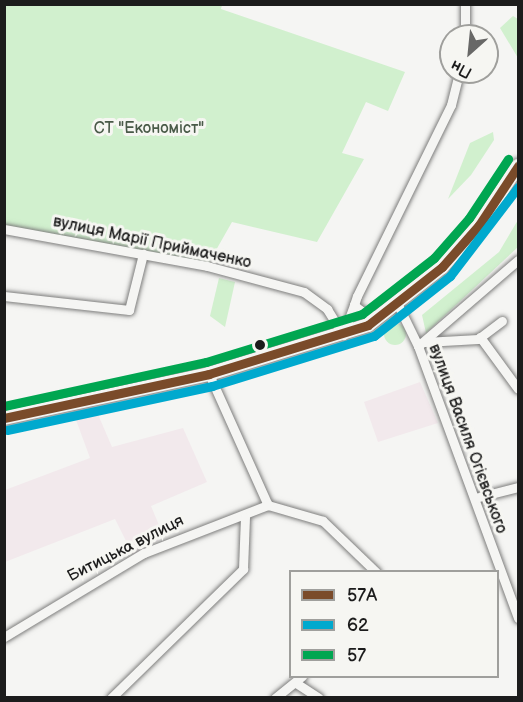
<!DOCTYPE html>
<meta charset="utf-8">
<style>
body{margin:0}
#map{position:relative;width:523px;height:702px;overflow:hidden;background:#f5f5f3;font-family:"Balsamiq Sans",sans-serif}
div>[style]{position:absolute}
[style*='--x']{left:calc(var(--x)*1px);top:calc(var(--y)*1px);width:calc(var(--w)*1px);rotate:calc(var(--a)*1deg)}
.built>*{inset:0;background:#f2e9ec}
.green>*{inset:0;background:#d1f0ce}
.round{border-radius:50%}
.roads{filter:drop-shadow(0 0 2px #7e7e7d) drop-shadow(0 0 2px #7e7e7d)}
.street>*{height:9px;margin:-4.5px;padding:0 4.5px;transform-origin:4.5px;border-radius:4.5px;background:#f5f5f3}
.secondary>*{height:14px;margin:-7px;padding:0 7px;transform-origin:7px;border-radius:7px;background:#f5f5f3}
.bus-1>*{height:9px;margin:-4.5px;padding:0 4.5px;transform-origin:4.5px;border-radius:4.5px;background:#7a4b2a}
.bus-2>*{height:9px;margin:-4.5px;padding:0 4.5px;transform-origin:4.5px;border-radius:4.5px;background:#00a9ce}
.bus-3>*{height:9px;margin:-4.5px;padding:0 4.5px;transform-origin:4.5px;border-radius:4.5px;background:#00a651}
.dots>*{width:16px;height:16px;translate:-50% -50%;box-sizing:border-box;border:3px solid #f6f6f2;border-radius:50%}
span{translate:-50% -50%;white-space:nowrap;text-align:center;line-height:1.15;-webkit-text-stroke:6px #f6f6f2;paint-order:stroke}
.park-label{font-size:16px;color:#495a48}
.street-label{font-size:16px;color:#1c1c1c}
.frame{position:absolute;inset:0;border:6px solid #1c1c1c;pointer-events:none}
.legend{position:absolute;left:289px;top:570px;width:210px;height:108px;box-sizing:border-box;background:#f6f6f2;border:2px solid #9f9f9c;margin:0;padding:8px 10px;list-style:none;font-size:18px;color:#1c1c1c}
.legend li{display:flex;align-items:center;gap:12px;height:30px}
.legend b{width:30px;border:2px solid #9f9f9c}
.north{position:absolute;left:439px;top:24px;width:60px;height:60px;box-sizing:border-box;background:#f6f6f2;border:2px solid #9f9f9c;border-radius:50%;rotate:207deg;font-size:16px;font-weight:700;line-height:24px;text-align:center;color:#1c1c1c}
.north::after{content:'';display:block;margin:auto;width:21px;height:27px;background:#686867;clip-path:polygon(50% 0,100% 100%,50% 72%,0 100%)}
</style>
<div id="map">
<div class="built">
<div style="clip-path:polygon(420px 382px,438px 423px,378px 442px,364px 402px)"></div>
<div style="clip-path:polygon(94px 405px,112px 447px,183px 428px,207px 482px,151px 506px,164px 537px,133px 555px,115px 519px,5px 562px,5px 490px,90px 458px,72px 409px)"></div>
</div>
<div class="green">
<div style="clip-path:polygon(4px 5px,222px 5px,221px 9px,405px 72px,388px 111px,366px 102px,342px 153px,364px 159px,317px 242px,232px 222px,207px 266px,5px 229px)"></div>
<div style="clip-path:polygon(513px 16px,518px 19px,518px 58px,500px 28px)"></div>
<div style="clip-path:polygon(493px 132px,494px 140px,471px 175px,448px 199px,470px 143px)"></div>
<div style="clip-path:polygon(518px 220px,518px 247px,426px 333px,422px 315px,499px 252px)"></div>
<div style="clip-path:polygon(219px 278px,235px 282px,225px 327px,210px 316px)"></div>
<div class="round" style="left:384px;top:323px;width:22px;height:22px"></div>
</div>
<div class="roads">
<div class="street">
<div style="--x:465;--y:4;--w:32;--a:90"></div>
<div style="--x:4;--y:229;--w:206;--a:10.3"></div>
<div style="--x:207;--y:266;--w:100;--a:15"></div>
<div style="--x:304;--y:292;--w:29;--a:36"></div>
<div style="--x:327;--y:309;--w:31;--a:58"></div>
<div style="--x:4;--y:296;--w:126;--a:6.4"></div>
<div style="--x:129;--y:310;--w:58;--a:-76"></div>
<div style="--x:398;--y:305;--w:46;--a:64"></div>
<div style="--x:418;--y:346;--w:290;--a:69.8"></div>
<div style="--x:380;--y:317;--w:21;--a:-161"></div>
<div style="--x:360;--y:310;--w:8;--a:-140"></div>
<div style="--x:354;--y:305;--w:9;--a:-72"></div>
<div style="--x:357;--y:296;--w:213;--a:-63.8"></div>
<div style="--x:451;--y:105;--w:34;--a:-76"></div>
<div style="--x:343;--y:335;--w:32;--a:-70"></div>
<div style="--x:480;--y:337;--w:64;--a:53.8"></div>
<div style="--x:425;--y:342;--w:53;--a:-3.2"></div>
<div style="--x:478;--y:339;--w:30;--a:-37"></div>
<div style="--x:418;--y:346;--w:132;--a:-40.7"></div>
<div style="--x:209;--y:374;--w:144;--a:65.8"></div>
<div style="--x:268;--y:505;--w:57;--a:16.2"></div>
<div style="--x:323;--y:521;--w:74;--a:43.9"></div>
<div style="--x:475;--y:498;--w:44;--a:-14.3"></div>
<div style="--x:4;--y:637;--w:163;--a:-31"></div>
<div style="--x:144;--y:553;--w:133;--a:-21.2"></div>
<div style="--x:296;--y:683;--w:27;--a:33"></div>
<div style="--x:111;--y:698;--w:185;--a:-44.3"></div>
<div style="--x:243;--y:569;--w:52;--a:-87.8"></div>
<div style="--x:275;--y:698;--w:35;--a:-39"></div>
</div>
<div class="secondary">
<div style="--x:4;--y:418;--w:210;--a:-12.1"></div>
<div style="--x:209;--y:374;--w:166;--a:-17.1"></div>
<div style="--x:368;--y:325;--w:94;--a:-38.1"></div>
<div style="--x:442;--y:267;--w:56;--a:-48.6"></div>
<div style="--x:479;--y:225;--w:71;--a:-56.5"></div>
</div>
</div>
<div class="bus-1">
<div style="--x:4;--y:418;--w:210;--a:-12.1"></div>
<div style="--x:209;--y:374;--w:166;--a:-17.1"></div>
<div style="--x:368;--y:325;--w:94;--a:-38.1"></div>
<div style="--x:442;--y:267;--w:56;--a:-48.6"></div>
<div style="--x:479;--y:225;--w:71;--a:-56.5"></div>
</div>
<div class="bus-2">
<div style="--x:7;--y:430;--w:210;--a:-12.1"></div>
<div style="--x:212;--y:386;--w:170;--a:-17.2"></div>
<div style="--x:374;--y:336;--w:97;--a:-38.3"></div>
<div style="--x:450;--y:276;--w:112;--a:-52.6"></div>
</div>
<div class="bus-3">
<div style="--x:4;--y:406;--w:207;--a:-12.3"></div>
<div style="--x:206;--y:362;--w:163;--a:-17.1"></div>
<div style="--x:362;--y:314;--w:91;--a:-37.9"></div>
<div style="--x:434;--y:258;--w:53;--a:-48.8"></div>
<div style="--x:469;--y:218;--w:71;--a:-56.5"></div>
</div>
<div class="dots">
<div style="left:260px;top:345px;background:#1c1c1c"></div>
</div>
<div class="park-label">
<span style="left:149px;top:129px">СТ "Економіст"</span>
</div>
<div class="street-label">
<span style="left:152px;top:243px;rotate:12deg">вулиця Марії Приймаченко</span>
<span style="left:467px;top:439px;rotate:70deg">вулиця Василя Огієвського</span>
<span style="left:126px;top:549px;rotate:-27deg">Битицька вулиця</span>
</div>
<div class="frame"></div>
<ul class="legend">
<li><b style="height:8px;background:#7a4b2a"></b>57А</li>
<li><b style="height:8px;background:#00a9ce"></b>62</li>
<li><b style="height:8px;background:#00a651"></b>57</li>
</ul>
<div class="north">Пн</div>
</div>
